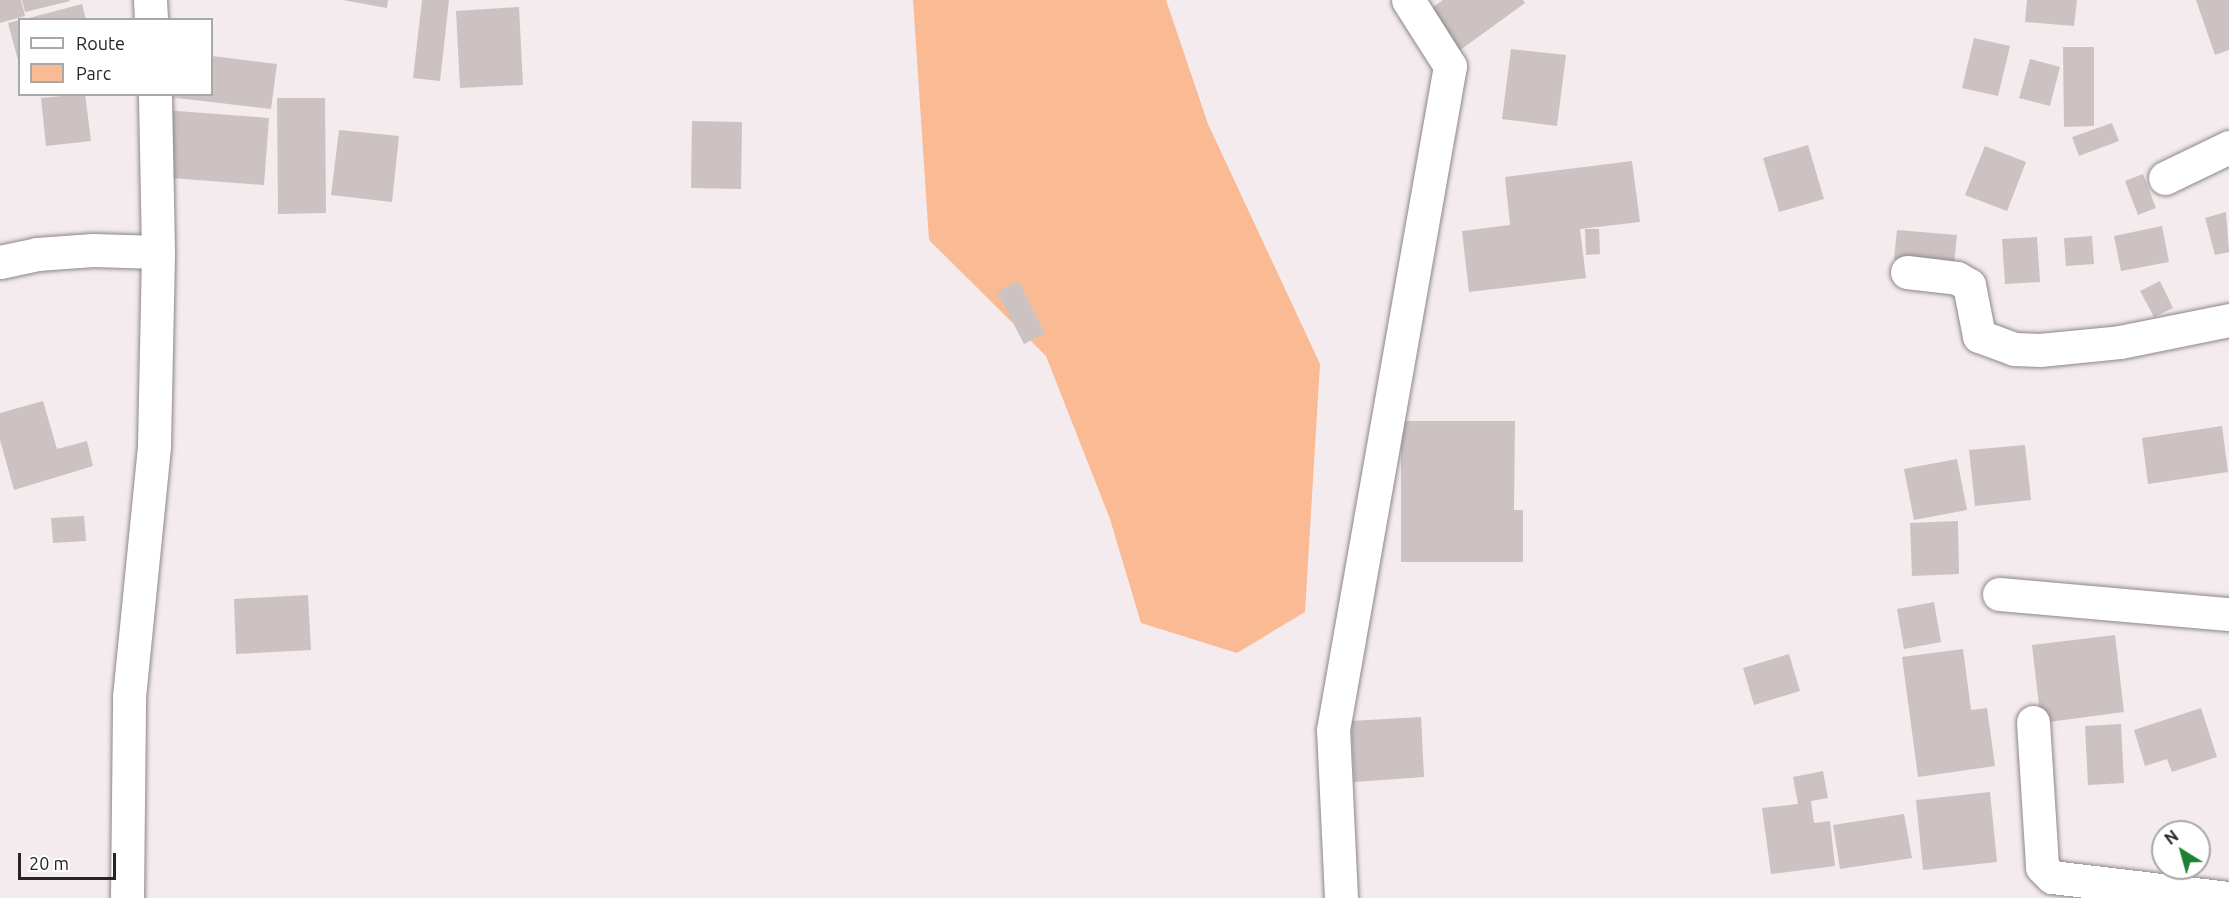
<!DOCTYPE html>
<style>
body{margin:0}
#map{position:relative;width:2229px;height:898px;overflow:hidden;background:#f4ebef;font-family:Ubuntu,sans-serif}
div>[style]{position:absolute}
[style*='--x']{left:calc(var(--x)*1px);top:calc(var(--y)*1px);width:calc(var(--w)*1px);rotate:calc(var(--a)*1deg)}
.green>*{inset:0;background:#f9ba94}
.building>*{inset:0;background:#cbc2c1}
.roads{filter:drop-shadow(0 0 2px #8e8689) drop-shadow(0 0 2px #8e8689)}
.minor>*{height:33px;margin:-16.5px;padding:0 16.5px;transform-origin:16.5px;border-radius:16.5px;background:#fff}
span{translate:-50% -50%;white-space:nowrap;text-align:center;line-height:1.15;-webkit-text-stroke:6px #fff;paint-order:stroke}
.legend{position:absolute;left:18px;top:18px;width:195px;height:78px;box-sizing:border-box;background:#fff;border:2px solid #a9a7a8;margin:0;padding:8px 10px;list-style:none;font-size:18px;color:#282426}
.legend li{display:flex;align-items:center;gap:12px;height:30px}
.legend b{width:30px;border:2px solid #a9a7a8}
.north{position:absolute;left:2151px;top:820px;width:60px;height:60px;box-sizing:border-box;background:#fff;border:2px solid #a9a7a8;border-radius:50%;rotate:323deg;font-size:16px;font-weight:700;line-height:24px;text-align:center;color:#282426}
.north::after{content:'';display:block;margin:auto;width:21px;height:27px;background:#1d8134;clip-path:polygon(50% 0,100% 100%,50% 72%,0 100%)}
.scale{position:absolute;left:18px;top:853px;width:98px;height:27px;box-sizing:border-box;border:3px solid #282426;border-top:0;padding-left:8px;font-size:18px;line-height:21px;white-space:nowrap;color:#282426;-webkit-text-stroke:4px #fff;paint-order:stroke}
</style>
<div id="map">
<div class="green">
<div style="clip-path:polygon(913px 0,1166px 0,1208px 124px,1320px 364px,1305px 612px,1237px 653px,1141px 623px,1110px 519px,1046px 356px,929px 240px)"></div>
</div>
<div class="building">
<div style="clip-path:polygon(0 0,21px 0,25px 16px,0 23px)"></div>
<div style="clip-path:polygon(22px 0,69px 0,70px 1px,25px 12px)"></div>
<div style="clip-path:polygon(343px 0,388px 0,387px 8px)"></div>
<div style="clip-path:polygon(422px 0,449px 0,440px 81px,413px 78px)"></div>
<div style="clip-path:polygon(1443px 0,1523px 0,1525px 3px,1452px 56px,1422px 15px)"></div>
<div style="clip-path:polygon(2027px 0,2077px 0,2074px 26px,2025px 22px)"></div>
<div style="clip-path:polygon(2196px 0,2229px 0,2229px 50px,2215px 55px)"></div>
<div style="clip-path:polygon(82px 4px,86px 20px,25px 20px,25px 19px)"></div>
<div style="clip-path:polygon(519px 7px,523px 85px,460px 88px,456px 11px)"></div>
<div style="clip-path:polygon(20px 20px,20px 64px,19px 64px,8px 23px)"></div>
<div style="clip-path:polygon(1974px 38px,2010px 46px,1998px 96px,1962px 88px)"></div>
<div style="clip-path:polygon(2063px 47px,2094px 47px,2094px 126px,2064px 127px)"></div>
<div style="clip-path:polygon(1511px 49px,1566px 55px,1557px 126px,1502px 119px)"></div>
<div style="clip-path:polygon(212px 56px,277px 64px,271px 109px,168px 97px,212px 94px)"></div>
<div style="clip-path:polygon(2030px 59px,2060px 67px,2050px 106px,2019px 98px)"></div>
<div style="clip-path:polygon(85px 94px,91px 141px,46px 146px,41px 98px)"></div>
<div style="clip-path:polygon(277px 98px,325px 98px,326px 213px,278px 214px)"></div>
<div style="clip-path:polygon(164px 110px,269px 118px,264px 185px,158px 177px)"></div>
<div style="clip-path:polygon(692px 121px,742px 122px,741px 189px,691px 188px)"></div>
<div style="clip-path:polygon(2112px 123px,2119px 141px,2079px 156px,2072px 137px)"></div>
<div style="clip-path:polygon(339px 130px,399px 136px,392px 202px,331px 195px)"></div>
<div style="clip-path:polygon(1808px 145px,1824px 199px,1779px 212px,1763px 158px)"></div>
<div style="clip-path:polygon(1985px 146px,2026px 162px,2007px 211px,1965px 195px)"></div>
<div style="clip-path:polygon(1632px 161px,1640px 222px,1580px 229px,1586px 278px,1469px 292px,1462px 231px,1510px 225px,1505px 177px)"></div>
<div style="clip-path:polygon(2143px 174px,2156px 208px,2138px 215px,2125px 181px)"></div>
<div style="clip-path:polygon(2226px 212px,2229px 252px,2215px 255px,2205px 218px)"></div>
<div style="clip-path:polygon(2162px 226px,2169px 262px,2121px 271px,2114px 236px)"></div>
<div style="clip-path:polygon(1585px 229px,1599px 229px,1600px 254px,1586px 255px)"></div>
<div style="clip-path:polygon(1897px 230px,1957px 235px,1954px 264px,1894px 259px)"></div>
<div style="clip-path:polygon(2092px 236px,2094px 264px,2066px 266px,2064px 238px)"></div>
<div style="clip-path:polygon(2037px 237px,2040px 282px,2005px 284px,2002px 239px)"></div>
<div style="clip-path:polygon(1018px 281px,1045px 333px,1024px 344px,997px 292px)"></div>
<div style="clip-path:polygon(2160px 281px,2173px 308px,2154px 317px,2140px 291px)"></div>
<div style="clip-path:polygon(43px 401px,57px 449px,87px 441px,93px 466px,14px 490px,0 440px,0 413px)"></div>
<div style="clip-path:polygon(1401px 421px,1515px 421px,1514px 510px,1523px 510px,1523px 562px,1401px 562px)"></div>
<div style="clip-path:polygon(2222px 426px,2228px 472px,2148px 484px,2142px 438px)"></div>
<div style="clip-path:polygon(2025px 445px,2031px 500px,1975px 506px,1969px 450px)"></div>
<div style="clip-path:polygon(1957px 459px,1967px 510px,1914px 520px,1904px 469px)"></div>
<div style="clip-path:polygon(84px 516px,86px 541px,53px 543px,51px 518px)"></div>
<div style="clip-path:polygon(1958px 521px,1959px 574px,1912px 576px,1910px 523px)"></div>
<div style="clip-path:polygon(308px 595px,311px 650px,236px 654px,234px 599px)"></div>
<div style="clip-path:polygon(1934px 602px,1941px 642px,1904px 649px,1897px 609px)"></div>
<div style="clip-path:polygon(2115px 635px,2124px 712px,2041px 723px,2032px 645px)"></div>
<div style="clip-path:polygon(1963px 649px,1971px 710px,1987px 708px,1995px 766px,1918px 777px,1902px 657px)"></div>
<div style="clip-path:polygon(1789px 654px,1800px 691px,1754px 705px,1743px 668px)"></div>
<div style="clip-path:polygon(2201px 708px,2217px 757px,2172px 772px,2167px 759px,2145px 766px,2134px 730px)"></div>
<div style="clip-path:polygon(1421px 717px,1424px 777px,1354px 782px,1351px 721px)"></div>
<div style="clip-path:polygon(2121px 724px,2124px 783px,2088px 785px,2085px 726px)"></div>
<div style="clip-path:polygon(1823px 771px,1828px 798px,1811px 801px,1814px 823px,1830px 821px,1835px 866px,1771px 874px,1762px 808px,1798px 804px,1793px 777px)"></div>
<div style="clip-path:polygon(1990px 792px,1997px 862px,1923px 870px,1916px 800px)"></div>
<div style="clip-path:polygon(1904px 814px,1912px 858px,1840px 869px,1833px 825px)"></div>
</div>
<div class="roads">
<div class="minor">
<div style="--x:150;--y:0;--w:20;--a:87"></div>
<div style="--x:2165;--y:178;--w:71;--a:-25.8"></div>
<div style="--x:0;--y:262;--w:38;--a:-12"></div>
<div style="--x:37;--y:254;--w:56;--a:-4.1"></div>
<div style="--x:93;--y:250;--w:65;--a:1.8"></div>
<div style="--x:1907;--y:272;--w:50;--a:6.8"></div>
<div style="--x:1957;--y:278;--w:14;--a:30"></div>
<div style="--x:1969;--y:285;--w:52;--a:78.9"></div>
<div style="--x:1979;--y:336;--w:37;--a:20"></div>
<div style="--x:2014;--y:349;--w:26;--a:2"></div>
<div style="--x:2040;--y:350;--w:80;--a:-5.7"></div>
<div style="--x:2120;--y:342;--w:111;--a:-11.4"></div>
<div style="--x:1999;--y:594;--w:231;--a:5"></div>
<div style="--x:2033;--y:722;--w:145;--a:86.4"></div>
<div style="--x:2042;--y:867;--w:14;--a:45"></div>
<div style="--x:2052;--y:877;--w:178;--a:6.8"></div>
<div style="--x:127;--y:898;--w:201;--a:-89.4"></div>
<div style="--x:129;--y:697;--w:253;--a:-84.3"></div>
<div style="--x:154;--y:445;--w:193;--a:-88.8"></div>
<div style="--x:158;--y:252;--w:158;--a:-91.1"></div>
<div style="--x:1341;--y:898;--w:168;--a:-92.7"></div>
<div style="--x:1333;--y:730;--w:674;--a:-80.01"></div>
<div style="--x:1450;--y:66;--w:78;--a:-122.5"></div>
</div>
</div>
<ul class="legend">
<li><b style="height:8px;background:#fff"></b>Route</li>
<li><b style="height:16px;background:#f9ba94"></b>Parc</li>
</ul>
<div class="north">N</div>
<div class="scale">20 m</div>
</div>
